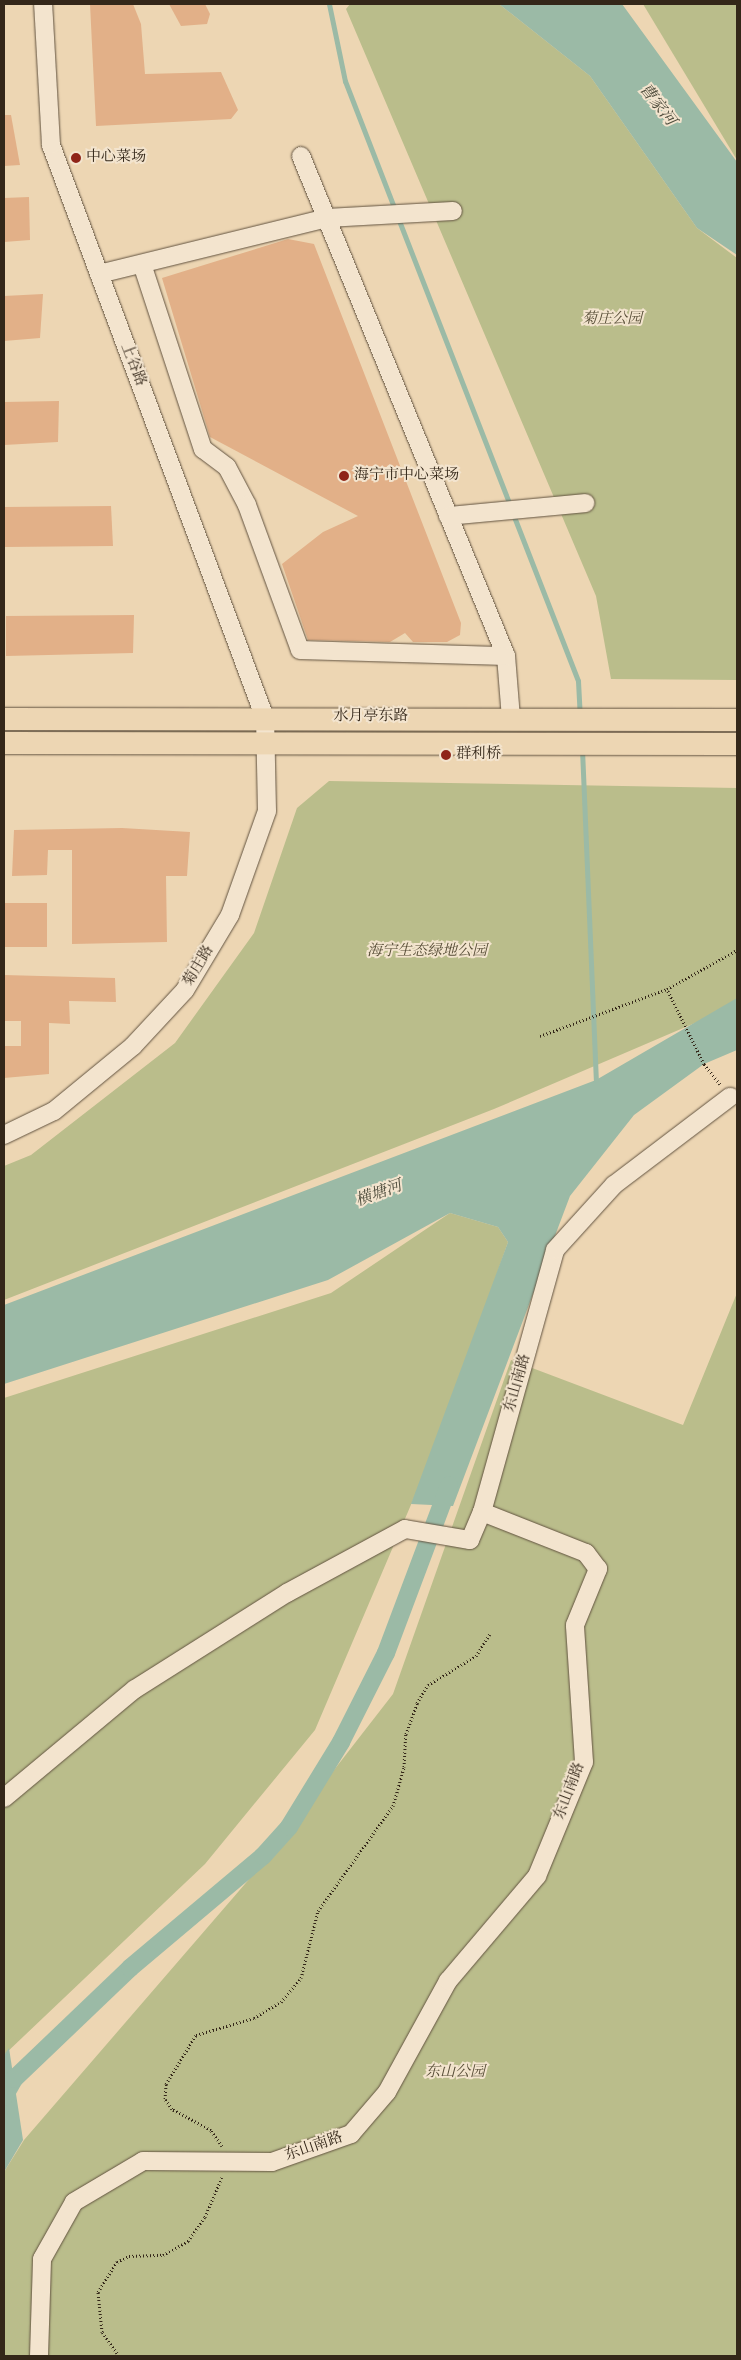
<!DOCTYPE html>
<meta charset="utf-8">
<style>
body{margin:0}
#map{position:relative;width:741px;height:2360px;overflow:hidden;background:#edd6b3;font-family:Vollkorn,"Noto Serif SC",serif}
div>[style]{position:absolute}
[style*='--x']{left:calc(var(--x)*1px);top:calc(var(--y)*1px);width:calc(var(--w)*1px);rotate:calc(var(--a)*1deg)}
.green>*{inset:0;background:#babd8b}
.water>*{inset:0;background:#9bbaa6}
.stream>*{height:5px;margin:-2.5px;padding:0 2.5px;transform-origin:2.5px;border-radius:2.5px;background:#9bbaa6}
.canal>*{height:18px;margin:-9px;padding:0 9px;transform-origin:9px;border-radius:9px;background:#9bbaa6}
.building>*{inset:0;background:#e2b088}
.path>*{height:3px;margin-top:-1.5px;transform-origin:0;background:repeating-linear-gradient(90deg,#342719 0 1px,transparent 0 3.5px)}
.roads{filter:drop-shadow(0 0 1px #625340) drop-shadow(0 0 1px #625340)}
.minor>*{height:18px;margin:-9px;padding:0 9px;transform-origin:9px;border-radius:9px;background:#f3e4ce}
.major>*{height:22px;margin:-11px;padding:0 11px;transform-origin:11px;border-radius:11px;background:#edd6b3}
.dots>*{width:14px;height:14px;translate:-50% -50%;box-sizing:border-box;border:2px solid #f3e4ce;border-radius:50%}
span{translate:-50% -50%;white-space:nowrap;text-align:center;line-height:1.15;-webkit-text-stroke:4px #f3e4ce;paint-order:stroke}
.poi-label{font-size:15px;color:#342719}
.left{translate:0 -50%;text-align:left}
.park-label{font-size:15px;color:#564c36;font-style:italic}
.street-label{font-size:15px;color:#342719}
.water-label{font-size:16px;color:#4e4c3c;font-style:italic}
.frame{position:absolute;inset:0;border:5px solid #342719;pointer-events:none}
</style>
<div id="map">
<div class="green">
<div style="clip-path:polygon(350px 4px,499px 4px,590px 76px,697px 228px,737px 258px,737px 680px,611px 679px,596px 596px,346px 9px)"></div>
<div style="clip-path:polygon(643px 4px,737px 4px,737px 160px)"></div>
<div style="clip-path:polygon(329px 781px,737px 788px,737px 1005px,494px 1109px,4px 1300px,4px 1166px,31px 1155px,175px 1043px,254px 933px,297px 808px)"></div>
<div style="clip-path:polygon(450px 1213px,498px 1227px,508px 1242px,439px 1439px,315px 1730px,205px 1864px,4px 2055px,4px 1398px,331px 1293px)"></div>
<div style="clip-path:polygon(737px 1293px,737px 2356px,4px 2356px,4px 2172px,24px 2140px,251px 1877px,393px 1694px,511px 1360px,683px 1425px)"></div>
</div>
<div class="water">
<div style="clip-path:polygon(499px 4px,622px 4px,737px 162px,737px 255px,697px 228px,590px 76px)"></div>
<div style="clip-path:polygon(737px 998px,737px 1050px,704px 1064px,634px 1115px,570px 1196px,453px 1506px,411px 1504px,508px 1242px,498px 1227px,450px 1213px,328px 1280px,4px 1384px,4px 1305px,596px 1080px)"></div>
<div style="clip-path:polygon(9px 2048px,23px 2140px,4px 2172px,4px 2055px)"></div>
</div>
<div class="stream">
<div style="--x:329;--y:4;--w:79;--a:78.3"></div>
<div style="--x:345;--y:81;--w:138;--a:68.8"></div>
<div style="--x:398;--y:218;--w:309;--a:68.7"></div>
<div style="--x:513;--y:514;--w:179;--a:68.7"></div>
<div style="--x:578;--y:681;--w:34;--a:87"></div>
<div style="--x:582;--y:749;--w:331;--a:87.6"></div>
</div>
<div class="canal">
<div style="--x:4;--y:2097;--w:21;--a:-61"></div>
<div style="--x:14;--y:2079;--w:161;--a:-43.7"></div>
<div style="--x:130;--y:1968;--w:174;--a:-40.1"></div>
<div style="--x:263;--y:1856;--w:39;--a:-48"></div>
<div style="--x:289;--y:1827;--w:100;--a:-58.5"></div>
<div style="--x:341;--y:1742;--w:100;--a:-63.2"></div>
<div style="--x:386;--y:1653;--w:179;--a:-69.4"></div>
</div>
<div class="building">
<div style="clip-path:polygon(90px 4px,133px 4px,141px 24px,145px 74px,221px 72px,238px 110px,231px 119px,96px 126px)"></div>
<div style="clip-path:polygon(169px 4px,205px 4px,210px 14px,207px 24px,181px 26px)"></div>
<div style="clip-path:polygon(4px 115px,11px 115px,20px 165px,4px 166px)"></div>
<div style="clip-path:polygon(29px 197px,30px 240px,4px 242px,4px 198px)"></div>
<div style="clip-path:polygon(288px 239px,314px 244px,461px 623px,460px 635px,447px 642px,413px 642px,405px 633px,390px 642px,308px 640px,282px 564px,323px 532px,358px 516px,210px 437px,162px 278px)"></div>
<div style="clip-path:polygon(43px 294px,40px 338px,4px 341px,4px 296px)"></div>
<div style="clip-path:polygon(59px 401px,58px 442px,4px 445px,4px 402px)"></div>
<div style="clip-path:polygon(111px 506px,113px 546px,4px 547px,4px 507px)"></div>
<div style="clip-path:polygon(134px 615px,133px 653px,6px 656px,6px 616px)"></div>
<div style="clip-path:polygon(122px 828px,190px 832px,187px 876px,166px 876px,167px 942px,72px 944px,72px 850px,48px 850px,47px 875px,12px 876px,14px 830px)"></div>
<div style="clip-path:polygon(4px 903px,47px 903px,47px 947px,4px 947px)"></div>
<div style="clip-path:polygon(4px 975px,115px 978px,116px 1002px,69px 1001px,70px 1024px,49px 1023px,49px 1074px,4px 1078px,4px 1046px,21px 1046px,21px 1021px,4px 1021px)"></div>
</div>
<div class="path">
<div style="--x:540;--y:1036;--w:135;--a:-20.3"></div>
<div style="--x:720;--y:1084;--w:26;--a:-129"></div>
<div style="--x:704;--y:1064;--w:84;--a:-116.3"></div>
<div style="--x:667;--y:989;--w:80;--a:-29.1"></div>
<div style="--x:222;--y:2146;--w:19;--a:-125"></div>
<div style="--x:211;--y:2130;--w:44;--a:-151.7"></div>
<div style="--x:172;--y:2109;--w:12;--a:-125"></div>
<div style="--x:165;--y:2099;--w:15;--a:-86"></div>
<div style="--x:166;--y:2084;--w:57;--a:-58.5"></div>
<div style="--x:196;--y:2035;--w:60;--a:-16.3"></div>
<div style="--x:254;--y:2018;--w:31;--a:-31"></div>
<div style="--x:281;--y:2002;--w:31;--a:-50"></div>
<div style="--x:301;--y:1978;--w:69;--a:-75.8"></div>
<div style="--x:318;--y:1911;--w:129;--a:-54.5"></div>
<div style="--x:393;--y:1806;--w:41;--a:-74.2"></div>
<div style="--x:404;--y:1767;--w:33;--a:-87"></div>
<div style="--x:406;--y:1734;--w:33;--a:-70"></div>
<div style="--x:417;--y:1703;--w:21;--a:-59"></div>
<div style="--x:428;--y:1685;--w:56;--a:-31.1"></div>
<div style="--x:476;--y:1656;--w:26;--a:-58"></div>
<div style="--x:119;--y:2356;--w:29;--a:-125"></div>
<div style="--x:102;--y:2332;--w:40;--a:-95.7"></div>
<div style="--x:98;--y:2292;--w:36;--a:-58"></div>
<div style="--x:117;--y:2262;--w:13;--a:-27"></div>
<div style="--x:129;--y:2256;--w:34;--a:-2"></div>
<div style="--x:163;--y:2255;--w:29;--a:-29"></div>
<div style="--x:188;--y:2241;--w:29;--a:-55"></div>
<div style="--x:205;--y:2217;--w:43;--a:-67"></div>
</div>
<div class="roads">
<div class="minor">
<div style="--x:301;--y:156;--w:540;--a:67.71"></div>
<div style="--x:506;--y:656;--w:62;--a:85.4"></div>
<div style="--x:142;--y:264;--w:195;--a:71.8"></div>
<div style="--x:203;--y:449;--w:30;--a:37"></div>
<div style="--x:227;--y:467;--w:43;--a:62.2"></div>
<div style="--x:247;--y:505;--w:154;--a:69.9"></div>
<div style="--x:300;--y:650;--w:206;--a:1.7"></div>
<div style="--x:99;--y:274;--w:235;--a:-13.8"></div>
<div style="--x:327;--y:218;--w:126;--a:-3.2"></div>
<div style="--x:448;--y:516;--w:138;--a:-5.4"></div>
<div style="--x:4;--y:1135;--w:55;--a:-25.6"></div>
<div style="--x:54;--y:1111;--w:102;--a:-39.4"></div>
<div style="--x:133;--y:1046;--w:76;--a:-47.1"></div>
<div style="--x:185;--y:990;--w:87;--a:-59"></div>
<div style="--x:230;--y:915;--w:110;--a:-70.4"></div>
<div style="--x:267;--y:811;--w:93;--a:-91.2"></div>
<div style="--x:265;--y:718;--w:612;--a:-110.48"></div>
<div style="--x:51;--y:145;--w:141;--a:-93.2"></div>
<div style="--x:4;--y:1798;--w:170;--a:-39.8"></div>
<div style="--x:135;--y:1689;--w:180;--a:-32.3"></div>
<div style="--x:287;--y:1593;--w:134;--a:-28.5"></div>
<div style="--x:405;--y:1529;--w:66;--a:9.6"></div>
<div style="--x:470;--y:1540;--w:30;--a:-67"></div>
<div style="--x:39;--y:2356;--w:97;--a:-88.2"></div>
<div style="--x:42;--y:2259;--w:65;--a:-60.7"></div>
<div style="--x:74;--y:2202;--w:80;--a:-30.7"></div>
<div style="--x:143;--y:2161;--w:129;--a:0.4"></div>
<div style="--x:272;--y:2162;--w:84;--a:-19.5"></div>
<div style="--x:351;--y:2134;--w:55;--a:-49.4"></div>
<div style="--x:387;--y:2092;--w:127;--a:-61.2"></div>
<div style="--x:448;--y:1981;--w:138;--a:-49.7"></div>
<div style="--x:537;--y:1876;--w:123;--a:-67.6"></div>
<div style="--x:584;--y:1762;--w:137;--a:-93.8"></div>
<div style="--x:575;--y:1625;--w:61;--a:-67.7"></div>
<div style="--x:598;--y:1569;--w:20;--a:-127"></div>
<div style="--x:586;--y:1553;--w:112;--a:-158.5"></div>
<div style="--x:482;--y:1512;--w:272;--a:-74.4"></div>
<div style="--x:555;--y:1250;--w:88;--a:-47.8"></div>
<div style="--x:614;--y:1185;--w:146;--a:-37.2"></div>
</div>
<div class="major">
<div style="--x:4;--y:719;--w:733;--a:0.08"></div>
<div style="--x:4;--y:743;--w:733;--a:0.08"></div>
</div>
</div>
<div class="dots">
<div style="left:76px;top:158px;background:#8f2418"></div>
<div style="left:344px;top:476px;background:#8f2418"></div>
<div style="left:446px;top:755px;background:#8f2418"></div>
</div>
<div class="poi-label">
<span class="left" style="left:86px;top:158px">中心菜场</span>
<span class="left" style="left:354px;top:476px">海宁市中心菜场</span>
<span class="left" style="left:456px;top:755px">群利桥</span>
</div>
<div class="park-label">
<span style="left:612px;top:320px">菊庄公园</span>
<span style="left:427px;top:952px">海宁生态绿地公园</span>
<span style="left:455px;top:2073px">东山公园</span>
</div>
<div class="street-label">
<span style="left:133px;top:365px;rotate:69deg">上谷路</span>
<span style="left:371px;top:717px">水月亭东路</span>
<span style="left:199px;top:966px;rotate:-59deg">菊庄路</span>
<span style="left:518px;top:1383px;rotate:-74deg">东山南路</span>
<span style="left:570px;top:1791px;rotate:-69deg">东山南路</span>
<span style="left:314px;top:2147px;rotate:-19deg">东山南路</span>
</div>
<div class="water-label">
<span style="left:657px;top:105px;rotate:52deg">曹家河</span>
<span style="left:379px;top:1194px;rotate:-20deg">横塘河</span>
</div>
<div class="frame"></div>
</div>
